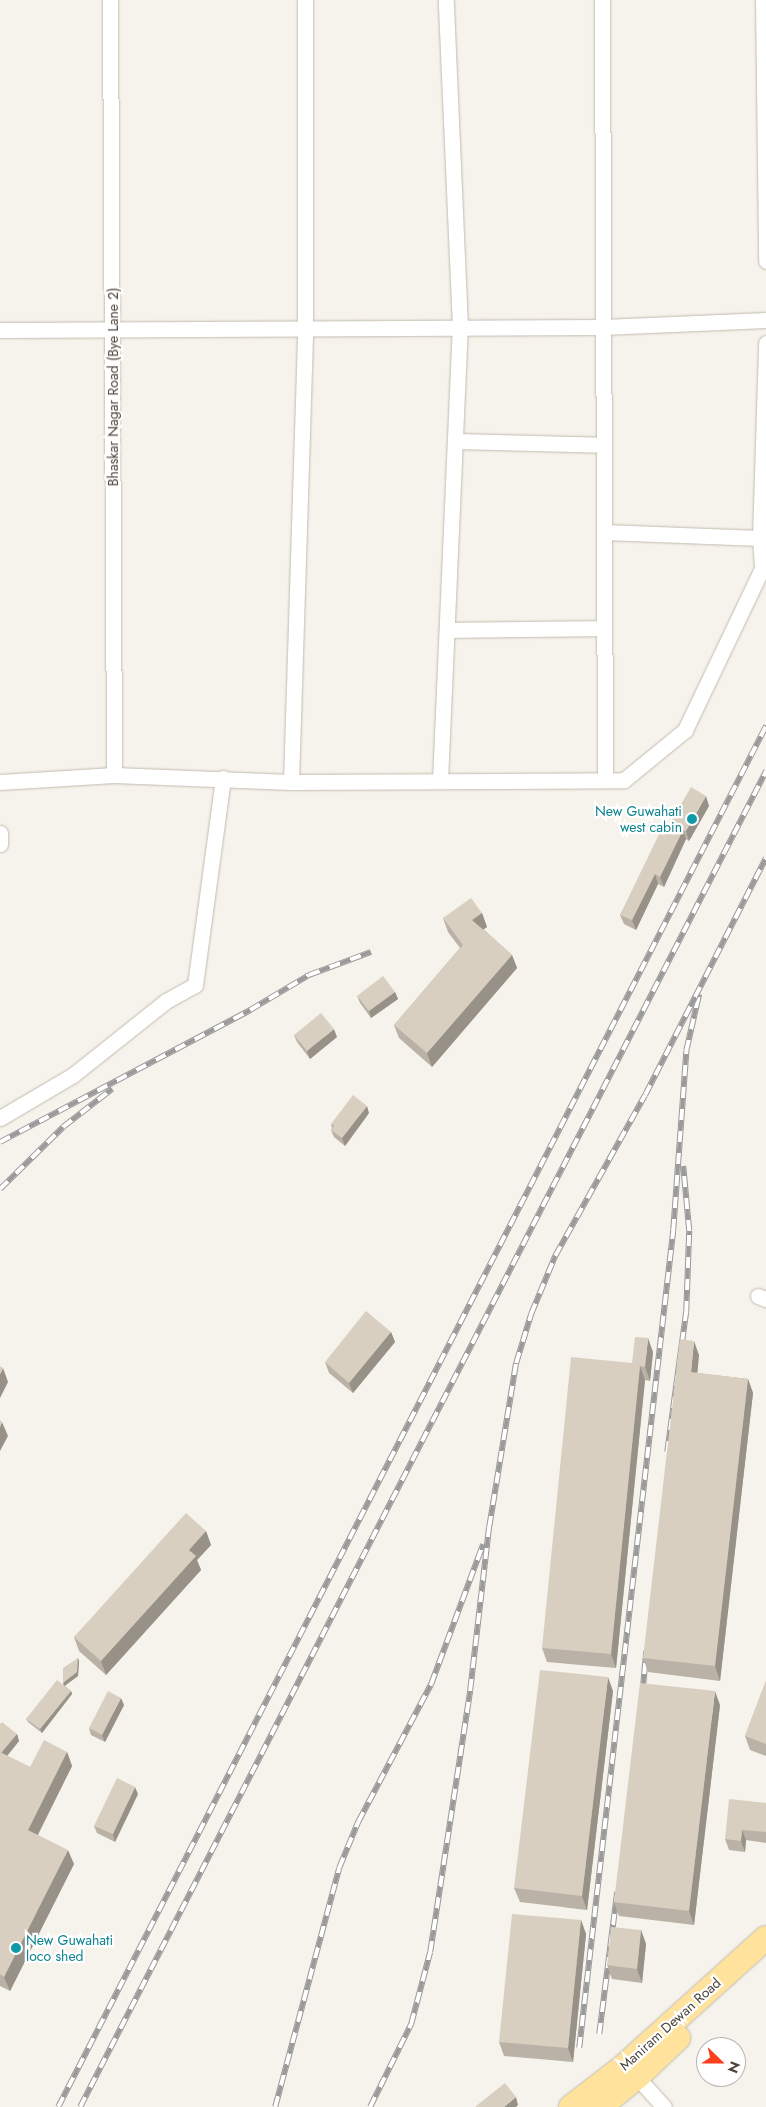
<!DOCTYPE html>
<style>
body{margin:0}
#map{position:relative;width:766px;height:2107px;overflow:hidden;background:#f6f3ec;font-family:Jost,sans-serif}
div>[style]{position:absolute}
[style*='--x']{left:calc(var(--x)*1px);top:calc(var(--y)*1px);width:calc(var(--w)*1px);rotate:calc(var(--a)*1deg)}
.roads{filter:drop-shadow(0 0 1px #c2bbae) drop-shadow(0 0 1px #c2bbae)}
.minor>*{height:15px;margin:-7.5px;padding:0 7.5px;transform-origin:7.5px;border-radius:7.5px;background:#fff}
.primary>*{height:24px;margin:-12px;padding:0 12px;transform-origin:12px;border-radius:12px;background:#ffe39c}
.rail>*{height:5.5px;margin-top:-2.75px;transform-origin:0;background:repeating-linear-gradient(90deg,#fff 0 11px,#9a9a9a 0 22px);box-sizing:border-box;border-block:1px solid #9a9a9a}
.wall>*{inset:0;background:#bab2a6}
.shaded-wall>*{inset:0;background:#979187}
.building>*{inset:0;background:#d8cfc1}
.dots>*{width:14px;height:14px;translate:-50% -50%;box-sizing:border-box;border:2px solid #fff;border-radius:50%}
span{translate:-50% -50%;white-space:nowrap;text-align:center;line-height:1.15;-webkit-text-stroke:4.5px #fff;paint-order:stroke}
.street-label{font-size:14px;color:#4b4439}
.culture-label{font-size:14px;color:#0d838f}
.right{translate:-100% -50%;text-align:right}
.left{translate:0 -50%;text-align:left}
.north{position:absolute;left:696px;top:2037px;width:50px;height:50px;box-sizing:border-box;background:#fff;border:1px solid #b7b4b0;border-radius:50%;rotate:112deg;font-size:14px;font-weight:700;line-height:20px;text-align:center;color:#4b4439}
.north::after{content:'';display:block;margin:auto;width:18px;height:22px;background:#fc3f1d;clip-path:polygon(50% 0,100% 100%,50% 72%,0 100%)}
</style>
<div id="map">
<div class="roads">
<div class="minor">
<div style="--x:110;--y:0;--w:775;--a:89.7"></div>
<div style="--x:602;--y:0;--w:780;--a:89.78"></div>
<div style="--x:763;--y:0;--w:261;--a:89.3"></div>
<div style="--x:0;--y:330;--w:603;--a:-0.29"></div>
<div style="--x:603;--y:327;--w:163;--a:-2.5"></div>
<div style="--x:455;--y:441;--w:148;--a:1.5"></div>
<div style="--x:604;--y:532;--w:156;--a:2.2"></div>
<div style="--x:762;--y:567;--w:29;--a:-94"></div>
<div style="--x:760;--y:538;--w:195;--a:-88.2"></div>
<div style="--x:447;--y:630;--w:157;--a:-0.7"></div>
<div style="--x:440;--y:781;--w:454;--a:-87.5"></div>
<div style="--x:460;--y:327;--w:327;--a:-92.5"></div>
<div style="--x:0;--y:782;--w:114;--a:-3.5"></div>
<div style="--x:114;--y:775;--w:177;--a:2.3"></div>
<div style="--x:291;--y:782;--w:333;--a:-0.3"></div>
<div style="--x:624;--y:780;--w:79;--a:-39.3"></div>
<div style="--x:685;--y:730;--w:188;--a:-64.5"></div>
<div style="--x:291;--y:782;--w:454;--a:-88.2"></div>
<div style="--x:305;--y:328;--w:328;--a:-90"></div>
<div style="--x:0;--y:833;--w:11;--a:90"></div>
<div style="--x:0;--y:1118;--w:85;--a:-30.5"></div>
<div style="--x:73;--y:1075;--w:119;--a:-38.5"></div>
<div style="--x:166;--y:1001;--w:33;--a:-29"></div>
<div style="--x:195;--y:985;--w:209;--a:-82.3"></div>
<div style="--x:758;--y:1296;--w:9;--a:21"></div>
<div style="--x:637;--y:2077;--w:40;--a:48"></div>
</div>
<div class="primary">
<div style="--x:571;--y:2107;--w:64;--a:-37.4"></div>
<div style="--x:622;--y:2068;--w:194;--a:-42.1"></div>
<div style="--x:600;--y:2107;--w:48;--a:-39"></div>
<div style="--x:637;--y:2077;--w:57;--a:-43.6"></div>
</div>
</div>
<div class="rail">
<div style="--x:0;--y:1142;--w:283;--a:-27.8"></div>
<div style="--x:250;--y:1010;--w:69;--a:-30.7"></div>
<div style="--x:309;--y:975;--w:66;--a:-20.4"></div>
<div style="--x:0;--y:1189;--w:88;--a:-44.5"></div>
<div style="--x:63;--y:1127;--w:62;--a:-37.8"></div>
<div style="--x:667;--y:1452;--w:141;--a:-82.3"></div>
<div style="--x:686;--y:1312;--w:81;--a:-87.9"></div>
<div style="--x:689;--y:1231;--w:65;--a:-95.3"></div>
<div style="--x:642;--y:1696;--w:45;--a:-84.9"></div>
<div style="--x:599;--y:2034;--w:143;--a:-82.8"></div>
<div style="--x:579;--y:2048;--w:823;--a:-83.44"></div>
<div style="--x:673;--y:1230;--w:179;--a:-85.8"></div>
<div style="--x:686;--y:1051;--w:58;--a:-77.2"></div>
<div style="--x:58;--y:2107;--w:1552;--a:-62.86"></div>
<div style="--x:80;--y:2107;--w:1502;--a:-62.82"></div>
<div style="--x:275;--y:2107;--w:247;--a:-75"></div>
<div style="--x:339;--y:1868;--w:50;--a:-67.6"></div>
<div style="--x:358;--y:1822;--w:156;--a:-62.1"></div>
<div style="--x:431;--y:1684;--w:149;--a:-69.6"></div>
<div style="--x:370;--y:2107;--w:93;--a:-63.7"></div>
<div style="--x:411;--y:2024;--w:74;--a:-75.2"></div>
<div style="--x:430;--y:1952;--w:265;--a:-81.3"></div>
<div style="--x:470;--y:1690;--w:164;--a:-83.4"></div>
<div style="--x:489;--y:1527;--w:166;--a:-80.7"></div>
<div style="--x:516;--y:1363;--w:51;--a:-73"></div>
<div style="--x:531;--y:1314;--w:63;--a:-67.5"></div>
<div style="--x:555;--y:1256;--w:184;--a:-60.8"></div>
<div style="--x:645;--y:1095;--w:266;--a:-63"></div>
</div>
<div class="wall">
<div style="clip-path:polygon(709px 806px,689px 841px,686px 839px,664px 887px,658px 884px,636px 930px,624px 924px,620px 915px,665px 832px)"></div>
<div style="clip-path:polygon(482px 913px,487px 927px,483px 929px,512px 955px,517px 968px,432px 1067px,399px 1038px,394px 1025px,460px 948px,448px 932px,443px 918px)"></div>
<div style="clip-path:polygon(395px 992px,398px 999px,371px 1018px,360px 1003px,357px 996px)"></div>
<div style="clip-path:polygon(294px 1035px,337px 1037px,310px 1059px,297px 1042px)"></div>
<div style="clip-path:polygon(369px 1113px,345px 1146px,334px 1137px,331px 1130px,332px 1128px,331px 1124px)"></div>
<div style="clip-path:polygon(391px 1332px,395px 1342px,353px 1393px,329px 1373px,325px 1362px)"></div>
<div style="clip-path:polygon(653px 1352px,650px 1381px,645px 1380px,616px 1668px,547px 1662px,542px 1648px,632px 1363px)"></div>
<div style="clip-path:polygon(699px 1355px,697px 1373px,748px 1379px,753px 1393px,720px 1681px,648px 1672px,643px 1658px)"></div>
<div style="clip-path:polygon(206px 1531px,211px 1545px,197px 1560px,201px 1570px,106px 1675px,79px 1651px,74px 1637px)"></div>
<div style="clip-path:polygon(78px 1658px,79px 1661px,78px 1676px,65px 1686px,71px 1691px,72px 1694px,42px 1733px,28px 1722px,26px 1719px,64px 1685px)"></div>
<div style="clip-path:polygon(766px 1681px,766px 1756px,750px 1750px,745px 1736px)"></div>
<div style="clip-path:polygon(613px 1691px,587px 1910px,520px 1902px,514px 1888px)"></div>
<div style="clip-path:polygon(124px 1705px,105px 1742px,91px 1735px,89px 1728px)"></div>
<div style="clip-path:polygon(720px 1705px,694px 1925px,619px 1916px,614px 1902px)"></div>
<div style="clip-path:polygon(0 1724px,17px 1734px,19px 1741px,7px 1756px,30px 1767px,67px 1752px,72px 1766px,38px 1835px,74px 1864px,10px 1991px,0 1986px)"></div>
<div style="clip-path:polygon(138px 1794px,115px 1842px,97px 1833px,94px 1826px)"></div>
<div style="clip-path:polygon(766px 1803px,766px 1843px,746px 1840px,745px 1852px,729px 1850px,725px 1839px)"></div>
<div style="clip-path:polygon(581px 1920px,586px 1934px,573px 2062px,504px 2056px,499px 2042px)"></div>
<div style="clip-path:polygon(641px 1930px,646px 1944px,642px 1983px,612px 1979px,607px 1965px)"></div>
</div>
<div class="shaded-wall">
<div style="clip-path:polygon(706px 796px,709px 806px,689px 841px,686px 831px)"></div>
<div style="clip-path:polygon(683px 830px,686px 839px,664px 887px,660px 877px)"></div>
<div style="clip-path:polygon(655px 874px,658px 884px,636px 930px,632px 920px)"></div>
<div style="clip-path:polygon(482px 913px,487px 927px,477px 934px,472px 920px)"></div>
<div style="clip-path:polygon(512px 955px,517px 968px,432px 1067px,427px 1053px)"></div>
<div style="clip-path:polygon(395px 992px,398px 999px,371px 1018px,369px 1011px)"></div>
<div style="clip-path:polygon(334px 1029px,337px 1037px,310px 1059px,307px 1051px)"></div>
<div style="clip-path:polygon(367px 1106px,369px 1113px,345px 1146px,342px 1138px)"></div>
<div style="clip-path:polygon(391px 1332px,395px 1342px,353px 1393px,349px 1383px)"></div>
<div style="clip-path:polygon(648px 1338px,653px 1352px,650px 1381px,645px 1367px)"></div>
<div style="clip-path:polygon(694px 1341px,699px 1355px,696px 1387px,691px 1372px)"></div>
<div style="clip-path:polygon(640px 1366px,645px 1380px,616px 1668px,611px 1654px)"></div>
<div style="clip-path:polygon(3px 1368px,8px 1382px,0 1398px,0 1374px)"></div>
<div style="clip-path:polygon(748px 1379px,753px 1393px,720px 1681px,715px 1666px)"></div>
<div style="clip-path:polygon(2px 1422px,8px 1436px,0 1451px,0 1427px)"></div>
<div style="clip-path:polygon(206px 1531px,211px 1545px,197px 1560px,201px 1570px,106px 1675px,101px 1661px,189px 1550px)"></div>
<div style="clip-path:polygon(78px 1658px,79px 1661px,78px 1676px,64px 1686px,63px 1683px)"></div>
<div style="clip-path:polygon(608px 1677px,613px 1691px,587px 1910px,582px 1896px)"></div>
<div style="clip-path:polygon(71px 1691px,72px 1694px,42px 1733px,40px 1729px)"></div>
<div style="clip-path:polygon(715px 1691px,720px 1705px,694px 1925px,689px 1911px)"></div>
<div style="clip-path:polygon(121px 1698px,124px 1705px,105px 1742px,102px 1735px)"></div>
<div style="clip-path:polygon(17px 1734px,19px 1741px,3px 1761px,1px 1753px)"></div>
<div style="clip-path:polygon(67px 1752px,72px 1766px,33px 1844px,28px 1830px)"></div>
<div style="clip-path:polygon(135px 1787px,138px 1794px,115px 1842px,113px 1834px)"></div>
<div style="clip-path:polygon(742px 1830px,746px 1840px,745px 1852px,741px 1841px)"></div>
<div style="clip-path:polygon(68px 1850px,74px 1864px,10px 1991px,4px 1977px)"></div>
<div style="clip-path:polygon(581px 1920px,586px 1934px,573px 2062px,568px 2048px)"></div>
<div style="clip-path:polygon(641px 1930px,646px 1944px,642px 1983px,637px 1969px)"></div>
<div style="clip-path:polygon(516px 2097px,518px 2105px,516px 2107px,504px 2107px)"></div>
</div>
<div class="building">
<div style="clip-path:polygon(691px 787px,706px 796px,686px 831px,683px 830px,660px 877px,655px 874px,632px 920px,620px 915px,661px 830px,665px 832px)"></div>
<div style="clip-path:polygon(471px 898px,482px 913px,472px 920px,512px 955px,427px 1053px,394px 1025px,463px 945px,443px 918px)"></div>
<div style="clip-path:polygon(383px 976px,395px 992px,369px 1011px,357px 996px)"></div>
<div style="clip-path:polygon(321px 1013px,334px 1029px,307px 1051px,294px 1035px)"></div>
<div style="clip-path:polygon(353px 1095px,367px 1106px,342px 1138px,331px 1130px,334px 1126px,331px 1124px)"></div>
<div style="clip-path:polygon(366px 1311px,391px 1332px,349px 1383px,325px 1362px)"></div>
<div style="clip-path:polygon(635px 1337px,648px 1338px,645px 1367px,640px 1366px,611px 1654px,542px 1648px,571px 1357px,632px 1363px)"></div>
<div style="clip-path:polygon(680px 1339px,694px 1341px,691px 1372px,748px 1379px,715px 1666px,643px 1658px)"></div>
<div style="clip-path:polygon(0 1366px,3px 1368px,0 1374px)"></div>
<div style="clip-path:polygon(0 1420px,2px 1422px,0 1427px)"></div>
<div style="clip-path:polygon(186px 1513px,206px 1531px,189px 1550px,196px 1556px,101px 1661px,74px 1637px)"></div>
<div style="clip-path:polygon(78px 1658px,77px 1672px,63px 1683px,63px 1668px)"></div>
<div style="clip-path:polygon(540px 1670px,608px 1677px,582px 1896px,514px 1888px)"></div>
<div style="clip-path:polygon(57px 1680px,71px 1691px,40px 1729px,26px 1719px)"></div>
<div style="clip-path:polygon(766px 1681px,766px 1744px,745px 1736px)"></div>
<div style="clip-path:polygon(640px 1683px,715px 1691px,689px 1911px,614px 1902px)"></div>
<div style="clip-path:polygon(108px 1691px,121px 1698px,102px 1735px,89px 1728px)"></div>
<div style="clip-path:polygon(2px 1722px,17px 1734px,1px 1753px,0 1752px,0 1724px)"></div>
<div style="clip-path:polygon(44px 1740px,67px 1752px,28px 1830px,68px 1850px,4px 1977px,0 1974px,0 1752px,30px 1767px)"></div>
<div style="clip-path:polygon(117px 1778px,135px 1787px,113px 1834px,94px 1826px)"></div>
<div style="clip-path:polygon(729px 1799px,766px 1803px,766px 1832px,742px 1830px,741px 1841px,725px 1839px)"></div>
<div style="clip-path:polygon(512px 1914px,581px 1920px,568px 2048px,499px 2042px)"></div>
<div style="clip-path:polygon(611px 1927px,641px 1930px,637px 1969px,607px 1965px)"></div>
<div style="clip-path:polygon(505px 2083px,516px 2097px,504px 2107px,476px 2107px,476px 2106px)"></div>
</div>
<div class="dots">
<div style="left:692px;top:819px;background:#0f9aa8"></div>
<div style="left:16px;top:1948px;background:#0f9aa8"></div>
</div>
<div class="street-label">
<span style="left:113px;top:387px;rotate:-90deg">Bhaskar Nagar Road (Bye Lane 2)</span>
<span style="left:670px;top:2024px;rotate:-42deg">Maniram Dewan Road</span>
</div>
<div class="culture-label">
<span class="right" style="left:682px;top:819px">New Guwahati<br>west cabin</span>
<span class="left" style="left:26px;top:1948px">New Guwahati<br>loco shed</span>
</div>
<div class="north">N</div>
</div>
